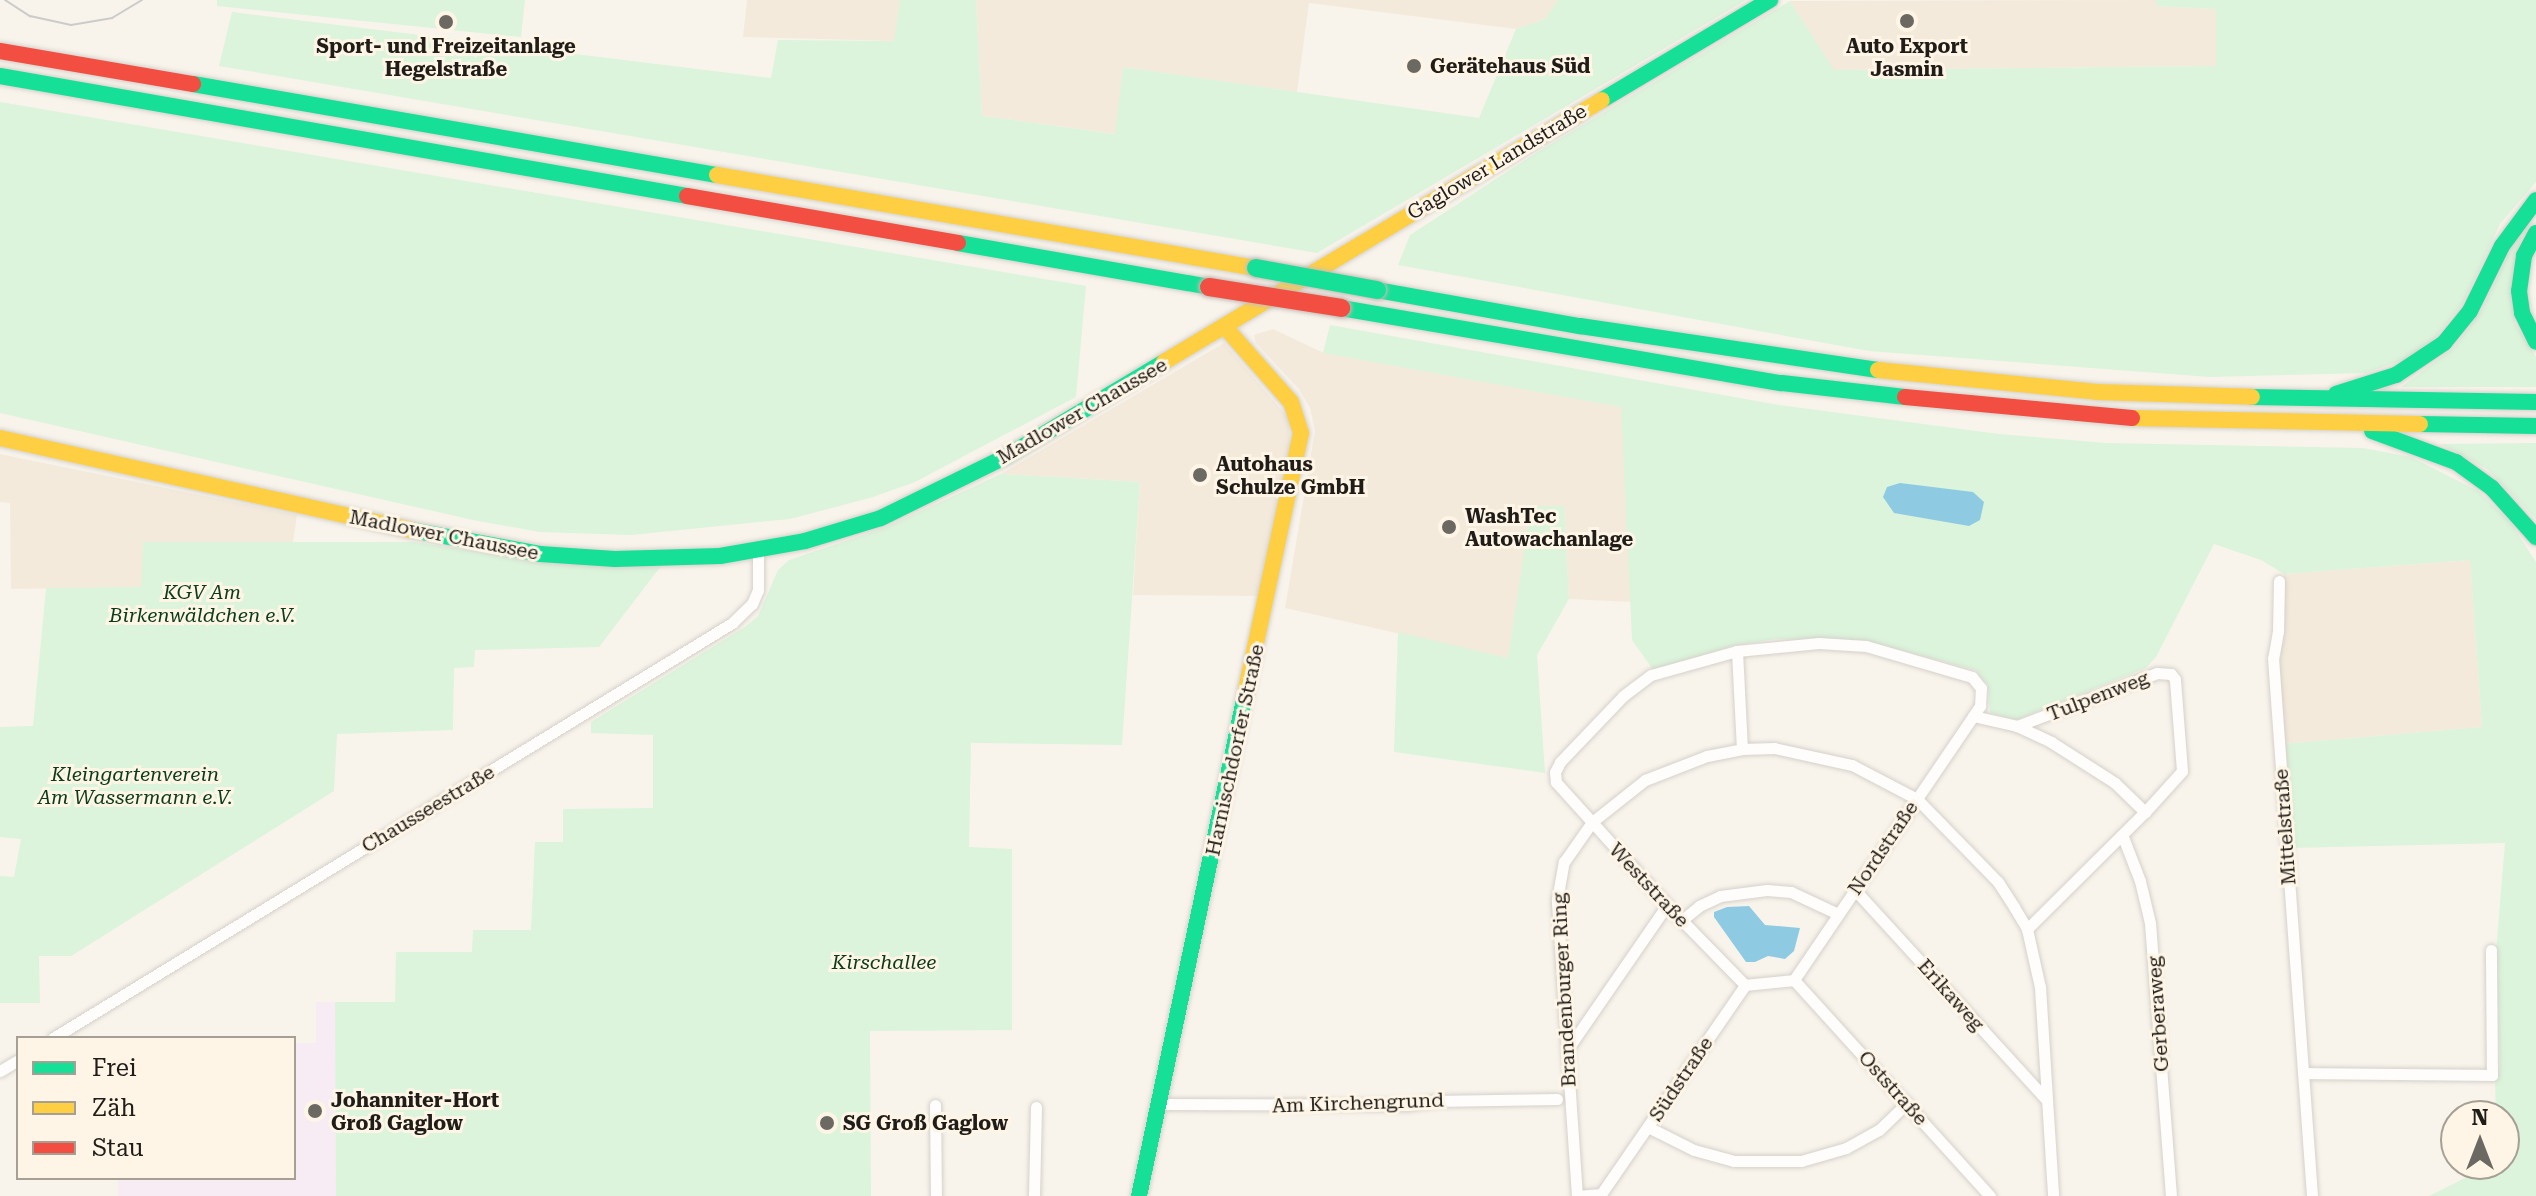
<!DOCTYPE html>
<meta charset="utf-8">
<style>
body{margin:0}
#map{position:relative;width:2536px;height:1196px;overflow:hidden;background:#f8f4ec;font-family:"Roboto Serif",serif}
div>[style]{position:absolute}
[style*='--x']{left:calc(var(--x)*1px);top:calc(var(--y)*1px);width:calc(var(--w)*1px);rotate:calc(var(--a)*1deg)}
.built>*{inset:0;background:#f3eadb}
.education>*{inset:0;background:#f7ecf3}
.green>*{inset:0;background:#dbf4db}
.water>*{inset:0;background:#8ecbe3}
.roads{filter:drop-shadow(0 0 2px #d5d1ca) drop-shadow(0 0 2px #d5d1ca)}
.street>*{height:11px;margin:-5.5px;padding:0 5.5px;transform-origin:5.5px;border-radius:5.5px;background:#fefdfc}
.fast>*{height:16px;margin:-8px;padding:0 8px;transform-origin:8px;border-radius:8px;background:#16e098}
.slow>*{height:16px;margin:-8px;padding:0 8px;transform-origin:8px;border-radius:8px;background:#ffcf43}
.jam>*{height:16px;margin:-8px;padding:0 8px;transform-origin:8px;border-radius:8px;background:#f24e42}
.tram>*{height:2px;margin:-1px;padding:0 1px;transform-origin:1px;border-radius:1px;background:#cccbc9}
.bridges{filter:drop-shadow(0 0 2px #c5bdb6) drop-shadow(0 0 2px #c5bdb6)}
.fast-bridge>*{height:18px;margin:-9px;padding:0 9px;transform-origin:9px;border-radius:9px;background:#16e098}
.jam-bridge>*{height:18px;margin:-9px;padding:0 9px;transform-origin:9px;border-radius:9px;background:#f24e42}
.dots>*{width:22px;height:22px;translate:-50% -50%;box-sizing:border-box;border:4px solid #fef5e6;border-radius:50%}
span{translate:-50% -50%;white-space:nowrap;text-align:center;line-height:1.15;-webkit-text-stroke:6px #fef5e6;paint-order:stroke}
.poi-label{font-size:20px;color:#201d18;font-weight:700}
.left{translate:0 -50%;text-align:left}
.street-label{font-size:20px;color:#201d18}
.park-label{font-size:20px;color:#0a3c1a;font-style:italic}
.legend{position:absolute;left:16px;top:1036px;width:280px;height:144px;box-sizing:border-box;background:#fef5e6;border:2px solid #a59f94;margin:0;padding:10px 14px;list-style:none;font-size:24px;color:#201d18}
.legend li{display:flex;align-items:center;gap:16px;height:40px}
.legend b{width:40px;border:2px solid #a59f94}
.north{position:absolute;left:2440px;top:1100px;width:80px;height:80px;box-sizing:border-box;background:#fef5e6;border:2px solid #a59f94;border-radius:50%;rotate:0deg;font-size:22px;font-weight:700;line-height:32px;text-align:center;color:#201d18}
.north::after{content:'';display:block;margin:auto;width:28px;height:36px;background:#6c6862;clip-path:polygon(50% 0,100% 100%,50% 72%,0 100%)}
</style>
<div id="map">
<div class="built">
<div style="clip-path:polygon(747px 0,900px 0,895px 41px,743px 37px)"></div>
<div style="clip-path:polygon(976px 0,1558px 0,1545px 19px,1516px 29px,1309px 3px,1297px 92px,1123px 67px,1116px 134px,982px 116px)"></div>
<div style="clip-path:polygon(2156px 0,2156px 6px,2216px 9px,2216px 66px,1833px 70px,1790px 1px)"></div>
<div style="clip-path:polygon(1273px 329px,1324px 353px,1622px 407px,1632px 602px,1569px 599px,1564px 507px,1532px 506px,1508px 658px,1285px 608px,1315px 431px,1310px 408px,1299px 389px,1256px 343px,1254px 335px)"></div>
<div style="clip-path:polygon(1224px 343px,1289px 419px,1290px 455px,1260px 596px,1133px 595px,1140px 482px,1001px 474px)"></div>
<div style="clip-path:polygon(0 454px,297px 515px,293px 542px,143px 542px,142px 587px,11px 589px,10px 503px,0 502px)"></div>
<div style="clip-path:polygon(2470px 560px,2482px 727px,2284px 744px,2279px 666px,2284px 633px,2284px 574px)"></div>
</div>
<div class="education">
<div style="clip-path:polygon(316px 1002px,335px 1002px,336px 1196px,118px 1196px,118px 1178px,294px 1178px,294px 1043px,316px 1043px)"></div>
</div>
<div class="green">
<div style="clip-path:polygon(217px 0,525px 0,521px 37px,217px 6px)"></div>
<div style="clip-path:polygon(900px 0,976px 0,982px 116px,1115px 134px,1123px 67px,1479px 118px,1516px 29px,1545px 19px,1558px 0,1746px 0,1317px 253px,219px 66px,232px 12px,771px 78px,778px 40px,894px 41px)"></div>
<div style="clip-path:polygon(2156px 0,2536px 0,2536px 182px,2500px 224px,2463px 303px,2435px 338px,2409px 358px,2366px 373px,2210px 377px,1869px 351px,1398px 265px,1410px 235px,1536px 153px,1790px 1px,1834px 70px,2216px 66px,2216px 9px,2156px 6px)"></div>
<div style="clip-path:polygon(0 102px,1086px 286px,1076px 397px,915px 482px,873px 497px,790px 519px,631px 535px,540px 532px,473px 520px,0 413px)"></div>
<div style="clip-path:polygon(2517px 236px,2521px 237px,2511px 292px,2515px 323px,2536px 357px,2536px 387px,2401px 387px,2454px 348px,2482px 310px)"></div>
<div style="clip-path:polygon(1330px 325px,1779px 405px,1999px 434px,2106px 443px,2363px 448px,2411px 457px,2478px 491px,2510px 522px,2536px 562px,2536px 1196px,2429px 1196px,2493px 1164px,2504px 1164px,2504px 1116px,2496px 1116px,2495px 1081px,2500px 1067px,2496px 952px,2505px 843px,2291px 848px,2284px 744px,2482px 727px,2470px 560px,2284px 574px,2261px 560px,2214px 544px,2156px 657px,2146px 668px,2016px 720px,1990px 713px,1988px 685px,1975px 670px,1867px 641px,1776px 639px,1732px 646px,1654px 671px,1632px 640px,1621px 407px,1323px 353px)"></div>
<div style="clip-path:polygon(2536px 443px,2536px 519px,2487px 469px,2441px 444px)"></div>
<div style="clip-path:polygon(1001px 474px,1140px 482px,1122px 745px,971px 743px,969px 847px,1012px 849px,1012px 1030px,870px 1031px,871px 1196px,336px 1196px,335px 1002px,395px 1002px,396px 952px,472px 952px,473px 930px,531px 930px,535px 842px,563px 842px,563px 809px,653px 808px,653px 735px,591px 733px,591px 722px,745px 627px,758px 616px,778px 570px,789px 560px,884px 528px)"></div>
<div style="clip-path:polygon(1531px 506px,1564px 506px,1569px 599px,1537px 655px,1545px 773px,1394px 752px,1398px 632px,1508px 658px)"></div>
<div style="clip-path:polygon(143px 542px,414px 542px,537px 561px,661px 566px,599px 647px,475px 650px,474px 667px,454px 668px,453px 730px,337px 734px,334px 791px,71px 956px,39px 956px,40px 1003px,0 1003px,0 876px,14px 877px,21px 839px,0 837px,0 727px,33px 726px,46px 588px,141px 587px)"></div>
</div>
<div class="water">
<div style="clip-path:polygon(1900px 483px,1973px 492px,1984px 502px,1980px 520px,1969px 526px,1894px 513px,1883px 497px,1887px 487px)"></div>
<div style="clip-path:polygon(1749px 906px,1765px 925px,1800px 928px,1794px 951px,1785px 959px,1768px 956px,1755px 962px,1746px 962px,1714px 917px,1714px 912px,1727px 907px)"></div>
</div>
<div class="roads">
<div class="street">
<div style="--x:2279;--y:581;--w:50;--a:91.1"></div>
<div style="--x:2278;--y:631;--w:27;--a:100"></div>
<div style="--x:2273;--y:658;--w:539;--a:85.85"></div>
<div style="--x:1737;--y:651;--w:98;--a:87.1"></div>
<div style="--x:1973;--y:716;--w:45;--a:12.8"></div>
<div style="--x:2017;--y:726;--w:38;--a:25"></div>
<div style="--x:2051;--y:742;--w:76;--a:32.6"></div>
<div style="--x:2115;--y:783;--w:42;--a:44"></div>
<div style="--x:2145;--y:812;--w:55;--a:-47.9"></div>
<div style="--x:2182;--y:771;--w:92;--a:-94.4"></div>
<div style="--x:2175;--y:679;--w:6;--a:-129"></div>
<div style="--x:2171;--y:674;--w:14;--a:-176"></div>
<div style="--x:2157;--y:673;--w:150;--a:159.3"></div>
<div style="--x:2123;--y:837;--w:47;--a:68.9"></div>
<div style="--x:2140;--y:881;--w:43;--a:76.6"></div>
<div style="--x:2150;--y:923;--w:274;--a:85.6"></div>
<div style="--x:1855;--y:890;--w:285;--a:47.6"></div>
<div style="--x:1682;--y:920;--w:22;--a:-39"></div>
<div style="--x:1699;--y:906;--w:23;--a:-25"></div>
<div style="--x:1720;--y:896;--w:47;--a:-7.3"></div>
<div style="--x:1767;--y:890;--w:24;--a:5"></div>
<div style="--x:1791;--y:892;--w:52;--a:25.1"></div>
<div style="--x:2027;--y:929;--w:166;--a:-44.8"></div>
<div style="--x:1794;--y:980;--w:292;--a:47.8"></div>
<div style="--x:1745;--y:985;--w:112;--a:-134.3"></div>
<div style="--x:1667;--y:905;--w:166;--a:-132.1"></div>
<div style="--x:1556;--y:782;--w:10;--a:-96"></div>
<div style="--x:1555;--y:772;--w:11;--a:-63"></div>
<div style="--x:1560;--y:762;--w:91;--a:-46.3"></div>
<div style="--x:1623;--y:696;--w:35;--a:-37"></div>
<div style="--x:1651;--y:675;--w:89;--a:-15.6"></div>
<div style="--x:1737;--y:651;--w:82;--a:-5.6"></div>
<div style="--x:1819;--y:643;--w:47;--a:3.7"></div>
<div style="--x:1866;--y:646;--w:110;--a:16.3"></div>
<div style="--x:1972;--y:677;--w:14;--a:51"></div>
<div style="--x:1981;--y:688;--w:18;--a:93"></div>
<div style="--x:1980;--y:706;--w:331;--a:124.2"></div>
<div style="--x:1745;--y:985;--w:49;--a:-5.8"></div>
<div style="--x:53;--y:1038;--w:796;--a:-31.43"></div>
<div style="--x:732;--y:623;--w:28;--a:-44"></div>
<div style="--x:752;--y:604;--w:15;--a:-67"></div>
<div style="--x:758;--y:590;--w:39;--a:-90"></div>
<div style="--x:1567;--y:1050;--w:176;--a:-55.4"></div>
<div style="--x:0;--y:1071;--w:21;--a:-31"></div>
<div style="--x:2303;--y:1073;--w:189;--a:0.6"></div>
<div style="--x:2492;--y:1075;--w:125;--a:-90.5"></div>
<div style="--x:1159;--y:1104;--w:247;--a:0.2"></div>
<div style="--x:1406;--y:1105;--w:27;--a:-8"></div>
<div style="--x:1433;--y:1101;--w:124;--a:-0.9"></div>
<div style="--x:935;--y:1105;--w:91;--a:89.4"></div>
<div style="--x:1648;--y:1127;--w:51;--a:26.6"></div>
<div style="--x:1694;--y:1150;--w:41;--a:15.4"></div>
<div style="--x:1734;--y:1161;--w:67;--a:0"></div>
<div style="--x:1801;--y:1161;--w:47;--a:-16.1"></div>
<div style="--x:1846;--y:1148;--w:38;--a:-29"></div>
<div style="--x:1879;--y:1130;--w:39;--a:-44"></div>
<div style="--x:1034;--y:1196;--w:89;--a:-88.7"></div>
<div style="--x:1577;--y:1196;--w:297;--a:-93.9"></div>
<div style="--x:1557;--y:900;--w:39;--a:-80"></div>
<div style="--x:1564;--y:862;--w:49;--a:-55"></div>
<div style="--x:1592;--y:822;--w:68;--a:-38.4"></div>
<div style="--x:1645;--y:780;--w:66;--a:-21.2"></div>
<div style="--x:1707;--y:756;--w:36;--a:-11"></div>
<div style="--x:1742;--y:749;--w:32;--a:-2"></div>
<div style="--x:1774;--y:748;--w:80;--a:12.3"></div>
<div style="--x:1852;--y:765;--w:73;--a:27.6"></div>
<div style="--x:1917;--y:799;--w:116;--a:45.7"></div>
<div style="--x:1998;--y:882;--w:30;--a:57"></div>
<div style="--x:2014;--y:907;--w:26;--a:59"></div>
<div style="--x:2027;--y:929;--w:59;--a:77.4"></div>
<div style="--x:2040;--y:987;--w:209;--a:86.4"></div>
<div style="--x:1577;--y:1196;--w:24;--a:-5"></div>
<div style="--x:1601;--y:1194;--w:254;--a:-55.4"></div>
</div>
<div class="fast">
<div style="--x:0;--y:76;--w:697;--a:9.91"></div>
<div style="--x:193;--y:84;--w:532;--a:9.85"></div>
<div style="--x:1602;--y:100;--w:196;--a:-30.8"></div>
<div style="--x:2536;--y:233;--w:26;--a:118"></div>
<div style="--x:2524;--y:256;--w:35;--a:98"></div>
<div style="--x:2519;--y:291;--w:22;--a:82"></div>
<div style="--x:2522;--y:313;--w:32;--a:64"></div>
<div style="--x:958;--y:243;--w:255;--a:9.9"></div>
<div style="--x:1377;--y:290;--w:206;--a:10.1"></div>
<div style="--x:1580;--y:326;--w:301;--a:8.4"></div>
<div style="--x:1341;--y:308;--w:447;--a:9.7"></div>
<div style="--x:1782;--y:383;--w:124;--a:6.5"></div>
<div style="--x:2336;--y:394;--w:63;--a:-17.6"></div>
<div style="--x:2396;--y:375;--w:58;--a:-33.7"></div>
<div style="--x:2444;--y:343;--w:41;--a:-50.9"></div>
<div style="--x:2470;--y:311;--w:72;--a:-63.8"></div>
<div style="--x:2502;--y:246;--w:57;--a:-53.5"></div>
<div style="--x:2252;--y:397;--w:284;--a:1"></div>
<div style="--x:2420;--y:424;--w:116;--a:1"></div>
<div style="--x:2372;--y:431;--w:90;--a:20.3"></div>
<div style="--x:2456;--y:462;--w:44;--a:35.8"></div>
<div style="--x:2492;--y:488;--w:66;--a:48.1"></div>
<div style="--x:411;--y:530;--w:131;--a:10.5"></div>
<div style="--x:540;--y:554;--w:75;--a:3.8"></div>
<div style="--x:615;--y:559;--w:105;--a:-1.6"></div>
<div style="--x:720;--y:556;--w:86;--a:-10"></div>
<div style="--x:805;--y:541;--w:79;--a:-16.8"></div>
<div style="--x:881;--y:518;--w:140;--a:-26.2"></div>
<div style="--x:1007;--y:456;--w:183;--a:-30.9"></div>
<div style="--x:1139;--y:1196;--w:512;--a:-78.05"></div>
</div>
<div class="slow">
<div style="--x:717;--y:175;--w:547;--a:9.79"></div>
<div style="--x:1225;--y:327;--w:100;--a:48.7"></div>
<div style="--x:1291;--y:402;--w:33;--a:72"></div>
<div style="--x:1301;--y:433;--w:268;--a:102.1"></div>
<div style="--x:1164;--y:362;--w:510;--a:-30.89"></div>
<div style="--x:1878;--y:370;--w:220;--a:5.7"></div>
<div style="--x:2097;--y:392;--w:155;--a:1.8"></div>
<div style="--x:2132;--y:418;--w:288;--a:1.2"></div>
<div style="--x:0;--y:438;--w:421;--a:12.6"></div>
</div>
<div class="jam">
<div style="--x:0;--y:51;--w:196;--a:9.7"></div>
<div style="--x:687;--y:196;--w:275;--a:9.8"></div>
<div style="--x:1905;--y:397;--w:228;--a:5.3"></div>
</div>
</div>
<div class="tram">
<div style="--x:5;--y:0;--w:30;--a:33"></div>
<div style="--x:30;--y:16;--w:42;--a:12.4"></div>
<div style="--x:71;--y:25;--w:42;--a:-9.7"></div>
<div style="--x:112;--y:18;--w:35;--a:-31"></div>
</div>
<div class="bridges">
<div class="fast-bridge">
<div style="--x:1256;--y:268;--w:123;--a:10.3"></div>
</div>
<div class="jam-bridge">
<div style="--x:1209;--y:287;--w:134;--a:9"></div>
</div>
</div>
<div class="dots">
<div style="left:1907px;top:21px;background:#6c6862"></div>
<div style="left:446px;top:22px;background:#6c6862"></div>
<div style="left:1414px;top:66px;background:#6c6862"></div>
<div style="left:1200px;top:475px;background:#6c6862"></div>
<div style="left:1449px;top:527px;background:#6c6862"></div>
<div style="left:315px;top:1111px;background:#6c6862"></div>
<div style="left:827px;top:1123px;background:#6c6862"></div>
</div>
<div class="poi-label">
<span style="left:446px;top:58px">Sport- und Freizeitanlage<br>Hegelstraße</span>
<span style="left:1907px;top:58px">Auto Export<br>Jasmin</span>
<span class="left" style="left:1430px;top:66px">Gerätehaus Süd</span>
<span class="left" style="left:1216px;top:476px">Autohaus<br>Schulze GmbH</span>
<span class="left" style="left:1465px;top:528px">WashTec<br>Autowachanlage</span>
<span class="left" style="left:331px;top:1112px">Johanniter-Hort<br>Groß Gaglow</span>
<span class="left" style="left:843px;top:1123px">SG Groß Gaglow</span>
</div>
<div class="street-label">
<span style="left:1497px;top:162px;rotate:-31deg">Gaglower Landstraße</span>
<span style="left:1082px;top:411px;rotate:-30deg">Madlower Chaussee</span>
<span style="left:444px;top:535px;rotate:11deg">Madlower Chaussee</span>
<span style="left:2098px;top:696px;rotate:-21deg">Tulpenweg</span>
<span style="left:1235px;top:750px;rotate:-78deg">Harnischdorfer Straße</span>
<span style="left:428px;top:809px;rotate:-31deg">Chausseestraße</span>
<span style="left:2285px;top:827px;rotate:-94deg">Mittelstraße</span>
<span style="left:1883px;top:848px;rotate:-56deg">Nordstraße</span>
<span style="left:1649px;top:885px;rotate:47deg">Weststraße</span>
<span style="left:1564px;top:990px;rotate:-93deg">Brandenburger Ring</span>
<span style="left:1951px;top:995px;rotate:48deg">Erikaweg</span>
<span style="left:2158px;top:1014px;rotate:-94deg">Gerberaweg</span>
<span style="left:1681px;top:1079px;rotate:-56deg">Südstraße</span>
<span style="left:1893px;top:1088px;rotate:48deg">Oststraße</span>
<span style="left:1358px;top:1103px;rotate:-2deg">Am Kirchengrund</span>
</div>
<div class="park-label">
<span style="left:202px;top:604px">KGV Am<br>Birkenwäldchen e.V.</span>
<span style="left:135px;top:786px">Kleingartenverein<br>Am Wassermann e.V.</span>
<span style="left:884px;top:962px">Kirschallee</span>
</div>
<ul class="legend">
<li><b style="height:10px;background:#16e098"></b>Frei</li>
<li><b style="height:10px;background:#ffcf43"></b>Zäh</li>
<li><b style="height:10px;background:#f24e42"></b>Stau</li>
</ul>
<div class="north">N</div>
</div>
